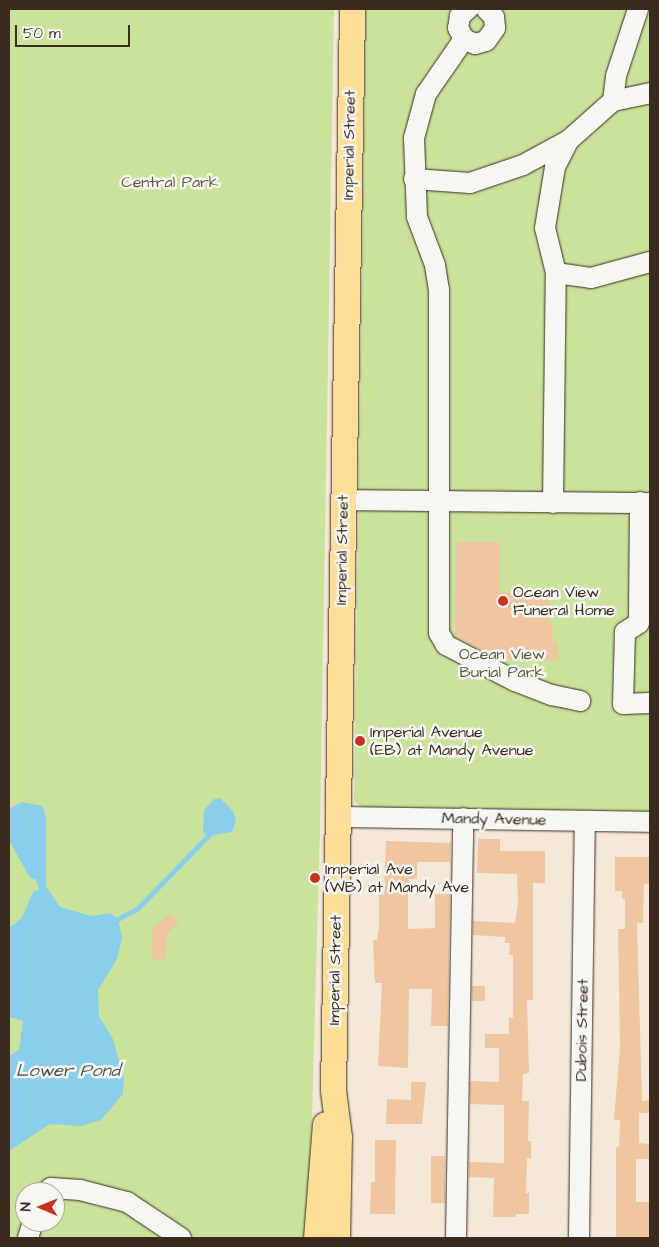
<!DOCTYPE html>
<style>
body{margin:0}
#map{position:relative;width:659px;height:1247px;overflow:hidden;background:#f4e8d9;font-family:"Architects Daughter",sans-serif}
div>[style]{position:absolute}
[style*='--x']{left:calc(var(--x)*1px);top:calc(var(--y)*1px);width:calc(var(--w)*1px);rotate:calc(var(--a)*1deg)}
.green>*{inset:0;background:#c9e39a}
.water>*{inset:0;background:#89cfeb}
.stream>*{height:4.5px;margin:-2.25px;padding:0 2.25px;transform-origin:2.25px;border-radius:2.25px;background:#89cfeb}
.building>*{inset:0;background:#efc69f}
.roads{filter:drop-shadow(0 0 1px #3b2a1e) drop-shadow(0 0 1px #3b2a1e)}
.minor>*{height:20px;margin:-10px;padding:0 10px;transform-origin:10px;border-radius:10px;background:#f6f6f2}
.major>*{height:25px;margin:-12.5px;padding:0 12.5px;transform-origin:12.5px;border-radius:12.5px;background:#fcde96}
.dots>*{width:14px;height:14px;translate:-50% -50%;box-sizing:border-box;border:2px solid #f6f6f2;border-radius:50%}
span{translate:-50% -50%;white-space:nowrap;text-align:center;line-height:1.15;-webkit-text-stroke:5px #f6f6f2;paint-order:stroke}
.street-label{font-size:16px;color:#3b2a1e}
.park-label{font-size:16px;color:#5e583d}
.poi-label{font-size:16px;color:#3b2a1e}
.left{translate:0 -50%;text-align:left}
.water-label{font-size:18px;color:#4e5351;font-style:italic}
.frame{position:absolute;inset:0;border:10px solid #3b2a1e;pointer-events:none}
.north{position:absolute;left:15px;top:1182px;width:50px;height:50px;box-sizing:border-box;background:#f6f6f2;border:1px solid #aba49d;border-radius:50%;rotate:271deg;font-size:14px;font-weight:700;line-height:20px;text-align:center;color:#3b2a1e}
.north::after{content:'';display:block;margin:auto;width:18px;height:22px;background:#c8321e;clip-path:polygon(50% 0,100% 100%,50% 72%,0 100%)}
.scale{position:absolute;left:15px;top:25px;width:115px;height:22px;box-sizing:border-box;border:2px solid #3b2a1e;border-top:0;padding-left:6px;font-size:15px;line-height:18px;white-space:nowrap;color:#3b2a1e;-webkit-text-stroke:4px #f6f6f2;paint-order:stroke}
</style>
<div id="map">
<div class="green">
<div style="clip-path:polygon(evenodd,9px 9px,334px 9px,320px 830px,311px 1152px,305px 1238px,9px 1238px,9px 9px,25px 1192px,55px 1192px,55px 1222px,25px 1222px,25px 1192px)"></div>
<div style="clip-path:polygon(366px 9px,650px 9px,650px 815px,363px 808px,354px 801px)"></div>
</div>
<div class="water">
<div style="clip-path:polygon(220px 798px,233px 811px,236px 821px,232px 832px,208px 836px,203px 832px,204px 810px,214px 799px)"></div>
<div style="clip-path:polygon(22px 802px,42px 806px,46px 816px,46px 886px,60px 907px,91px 916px,110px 913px,118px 919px,122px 938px,117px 959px,98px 990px,99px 1016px,113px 1039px,124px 1078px,123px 1094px,101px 1120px,81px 1126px,50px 1124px,9px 1151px,9px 1056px,19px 1050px,23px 1021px,9px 1017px,9px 928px,22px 918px,33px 892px,39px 890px,36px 880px,30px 878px,9px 840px,9px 809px)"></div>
</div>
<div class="stream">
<div style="--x:114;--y:921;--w:27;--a:-28"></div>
<div style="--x:138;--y:908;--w:105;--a:-45.8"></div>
</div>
<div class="building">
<div style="clip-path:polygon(457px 542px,500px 542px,499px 593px,549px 593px,549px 624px,553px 624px,552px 642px,558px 642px,558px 660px,499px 659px,486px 653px,486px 649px,479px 649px,455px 636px)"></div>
<div style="clip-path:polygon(478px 839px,500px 839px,500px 851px,545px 851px,545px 883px,533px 883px,533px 1000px,527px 1000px,529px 1073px,523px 1074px,522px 1101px,529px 1101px,528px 1141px,531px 1141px,531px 1158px,527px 1158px,526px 1193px,529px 1193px,529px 1214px,516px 1214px,516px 1217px,493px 1217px,494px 1178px,469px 1177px,469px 1162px,504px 1163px,504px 1105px,470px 1104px,470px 1081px,499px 1082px,499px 1048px,485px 1048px,485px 1034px,509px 1034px,509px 1018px,513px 1018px,513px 955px,509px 955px,510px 943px,505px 943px,505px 937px,473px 935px,473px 921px,515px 923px,518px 903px,517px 874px,477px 873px)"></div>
<div style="clip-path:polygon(386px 841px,451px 843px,450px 862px,417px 862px,417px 879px,408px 879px,408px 929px,435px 928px,435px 894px,450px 894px,448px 1026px,431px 1026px,432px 989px,409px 989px,408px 1068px,378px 1066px,382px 983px,375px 983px,373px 940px,377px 940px,379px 928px,379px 895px,384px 895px)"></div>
<div style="clip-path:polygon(615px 857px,650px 857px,650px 884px,644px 884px,643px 923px,637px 923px,642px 1101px,650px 1100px,650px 1113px,639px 1113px,639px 1143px,650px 1144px,650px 1159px,636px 1159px,636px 1202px,650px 1202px,650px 1238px,616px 1238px,616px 1147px,619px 1147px,620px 1120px,614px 1120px,620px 1047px,618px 929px,625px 929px,625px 899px,622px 899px,622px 891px,615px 891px)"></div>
<div style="clip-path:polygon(169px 914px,179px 922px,167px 934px,165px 959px,151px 959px,153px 928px)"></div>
<div style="clip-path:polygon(472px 986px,485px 986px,485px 1001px,472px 1001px)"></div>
<div style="clip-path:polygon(411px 1082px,426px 1082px,422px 1124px,386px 1124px,387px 1099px,411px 1100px)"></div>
<div style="clip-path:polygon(375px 1140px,396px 1140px,395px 1214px,370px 1214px,371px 1182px,375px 1182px)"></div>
<div style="clip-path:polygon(431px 1156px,445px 1156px,445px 1203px,431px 1203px)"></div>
</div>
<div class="roads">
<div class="minor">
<div style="--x:468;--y:9;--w:11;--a:139"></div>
<div style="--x:460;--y:16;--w:12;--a:99"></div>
<div style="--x:458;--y:28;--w:13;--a:61"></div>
<div style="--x:464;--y:39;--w:12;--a:24"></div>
<div style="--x:475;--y:44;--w:11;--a:-15"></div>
<div style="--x:486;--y:41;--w:16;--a:-55"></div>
<div style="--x:495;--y:28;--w:11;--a:-95"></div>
<div style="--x:494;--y:17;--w:11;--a:-135"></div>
<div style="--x:464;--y:39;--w:67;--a:124.6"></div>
<div style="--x:426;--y:94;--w:46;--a:105.3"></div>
<div style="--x:414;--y:138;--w:79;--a:87.8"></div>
<div style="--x:417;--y:217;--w:51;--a:69.4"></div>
<div style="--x:435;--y:265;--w:24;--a:81"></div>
<div style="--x:439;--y:289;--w:344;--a:90"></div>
<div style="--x:439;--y:633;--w:14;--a:60"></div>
<div style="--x:446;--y:645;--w:78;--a:27.6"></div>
<div style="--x:515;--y:681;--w:40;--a:21"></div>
<div style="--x:552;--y:695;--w:29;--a:12"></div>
<div style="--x:613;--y:101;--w:25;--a:-83"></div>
<div style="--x:616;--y:76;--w:71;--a:-71.8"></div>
<div style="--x:414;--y:179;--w:56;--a:4.1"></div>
<div style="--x:470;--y:183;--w:56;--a:-18.8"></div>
<div style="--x:523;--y:165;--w:52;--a:-28.5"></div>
<div style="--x:556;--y:273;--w:35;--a:8"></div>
<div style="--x:591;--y:278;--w:61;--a:-15.2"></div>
<div style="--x:343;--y:500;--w:307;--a:0.6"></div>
<div style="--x:640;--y:502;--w:121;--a:90.5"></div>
<div style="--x:639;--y:623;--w:17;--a:147"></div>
<div style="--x:625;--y:632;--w:72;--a:91.6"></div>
<div style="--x:623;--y:704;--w:27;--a:-2"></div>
<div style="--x:553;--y:503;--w:230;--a:-89.3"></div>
<div style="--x:556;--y:273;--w:46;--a:-103.7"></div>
<div style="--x:545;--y:228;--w:62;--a:-80.7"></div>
<div style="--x:555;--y:167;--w:30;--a:-63"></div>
<div style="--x:569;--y:140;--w:59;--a:-41.6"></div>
<div style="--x:613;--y:101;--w:38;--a:-12"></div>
<div style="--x:338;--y:817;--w:312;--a:0.9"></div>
<div style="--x:46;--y:1192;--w:6;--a:-39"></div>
<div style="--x:51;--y:1188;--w:29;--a:4"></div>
<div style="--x:80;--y:1190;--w:49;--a:14.3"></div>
<div style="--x:127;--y:1202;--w:65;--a:33.7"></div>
<div style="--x:28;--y:1238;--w:17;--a:-73"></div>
<div style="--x:456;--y:1238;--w:420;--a:-89"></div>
<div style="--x:579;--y:1238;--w:417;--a:-89.2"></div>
</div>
<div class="major">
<div style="--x:316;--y:1238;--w:114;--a:-85.5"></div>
<div style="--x:337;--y:1238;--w:101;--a:-88.9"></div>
<div style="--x:339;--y:1137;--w:47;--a:-97.3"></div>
<div style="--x:333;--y:1090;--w:1081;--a:-88.99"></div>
</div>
</div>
<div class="dots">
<div style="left:503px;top:601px;background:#c8321e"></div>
<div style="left:360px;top:741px;background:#c8321e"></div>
<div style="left:315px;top:878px;background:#c8321e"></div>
</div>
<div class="street-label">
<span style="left:349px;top:145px;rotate:-89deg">Imperial Street</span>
<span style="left:342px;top:550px;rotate:-89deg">Imperial Street</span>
<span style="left:494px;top:819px;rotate:1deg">Mandy Avenue</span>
<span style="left:335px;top:970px;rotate:-89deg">Imperial Street</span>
<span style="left:582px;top:1030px;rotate:-89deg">Dubois Street</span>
</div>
<div class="park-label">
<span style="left:170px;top:182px">Central Park</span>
<span style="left:502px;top:663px">Ocean View<br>Burial Park</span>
</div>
<div class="poi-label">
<span class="left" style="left:513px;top:601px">Ocean View<br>Funeral Home</span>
<span class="left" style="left:370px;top:741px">Imperial Avenue<br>(EB) at Mandy Avenue</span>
<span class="left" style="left:325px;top:878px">Imperial Ave<br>(WB) at Mandy Ave</span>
</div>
<div class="water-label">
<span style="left:68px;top:1071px">Lower Pond</span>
</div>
<div class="frame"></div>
<div class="north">N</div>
<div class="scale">50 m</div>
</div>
